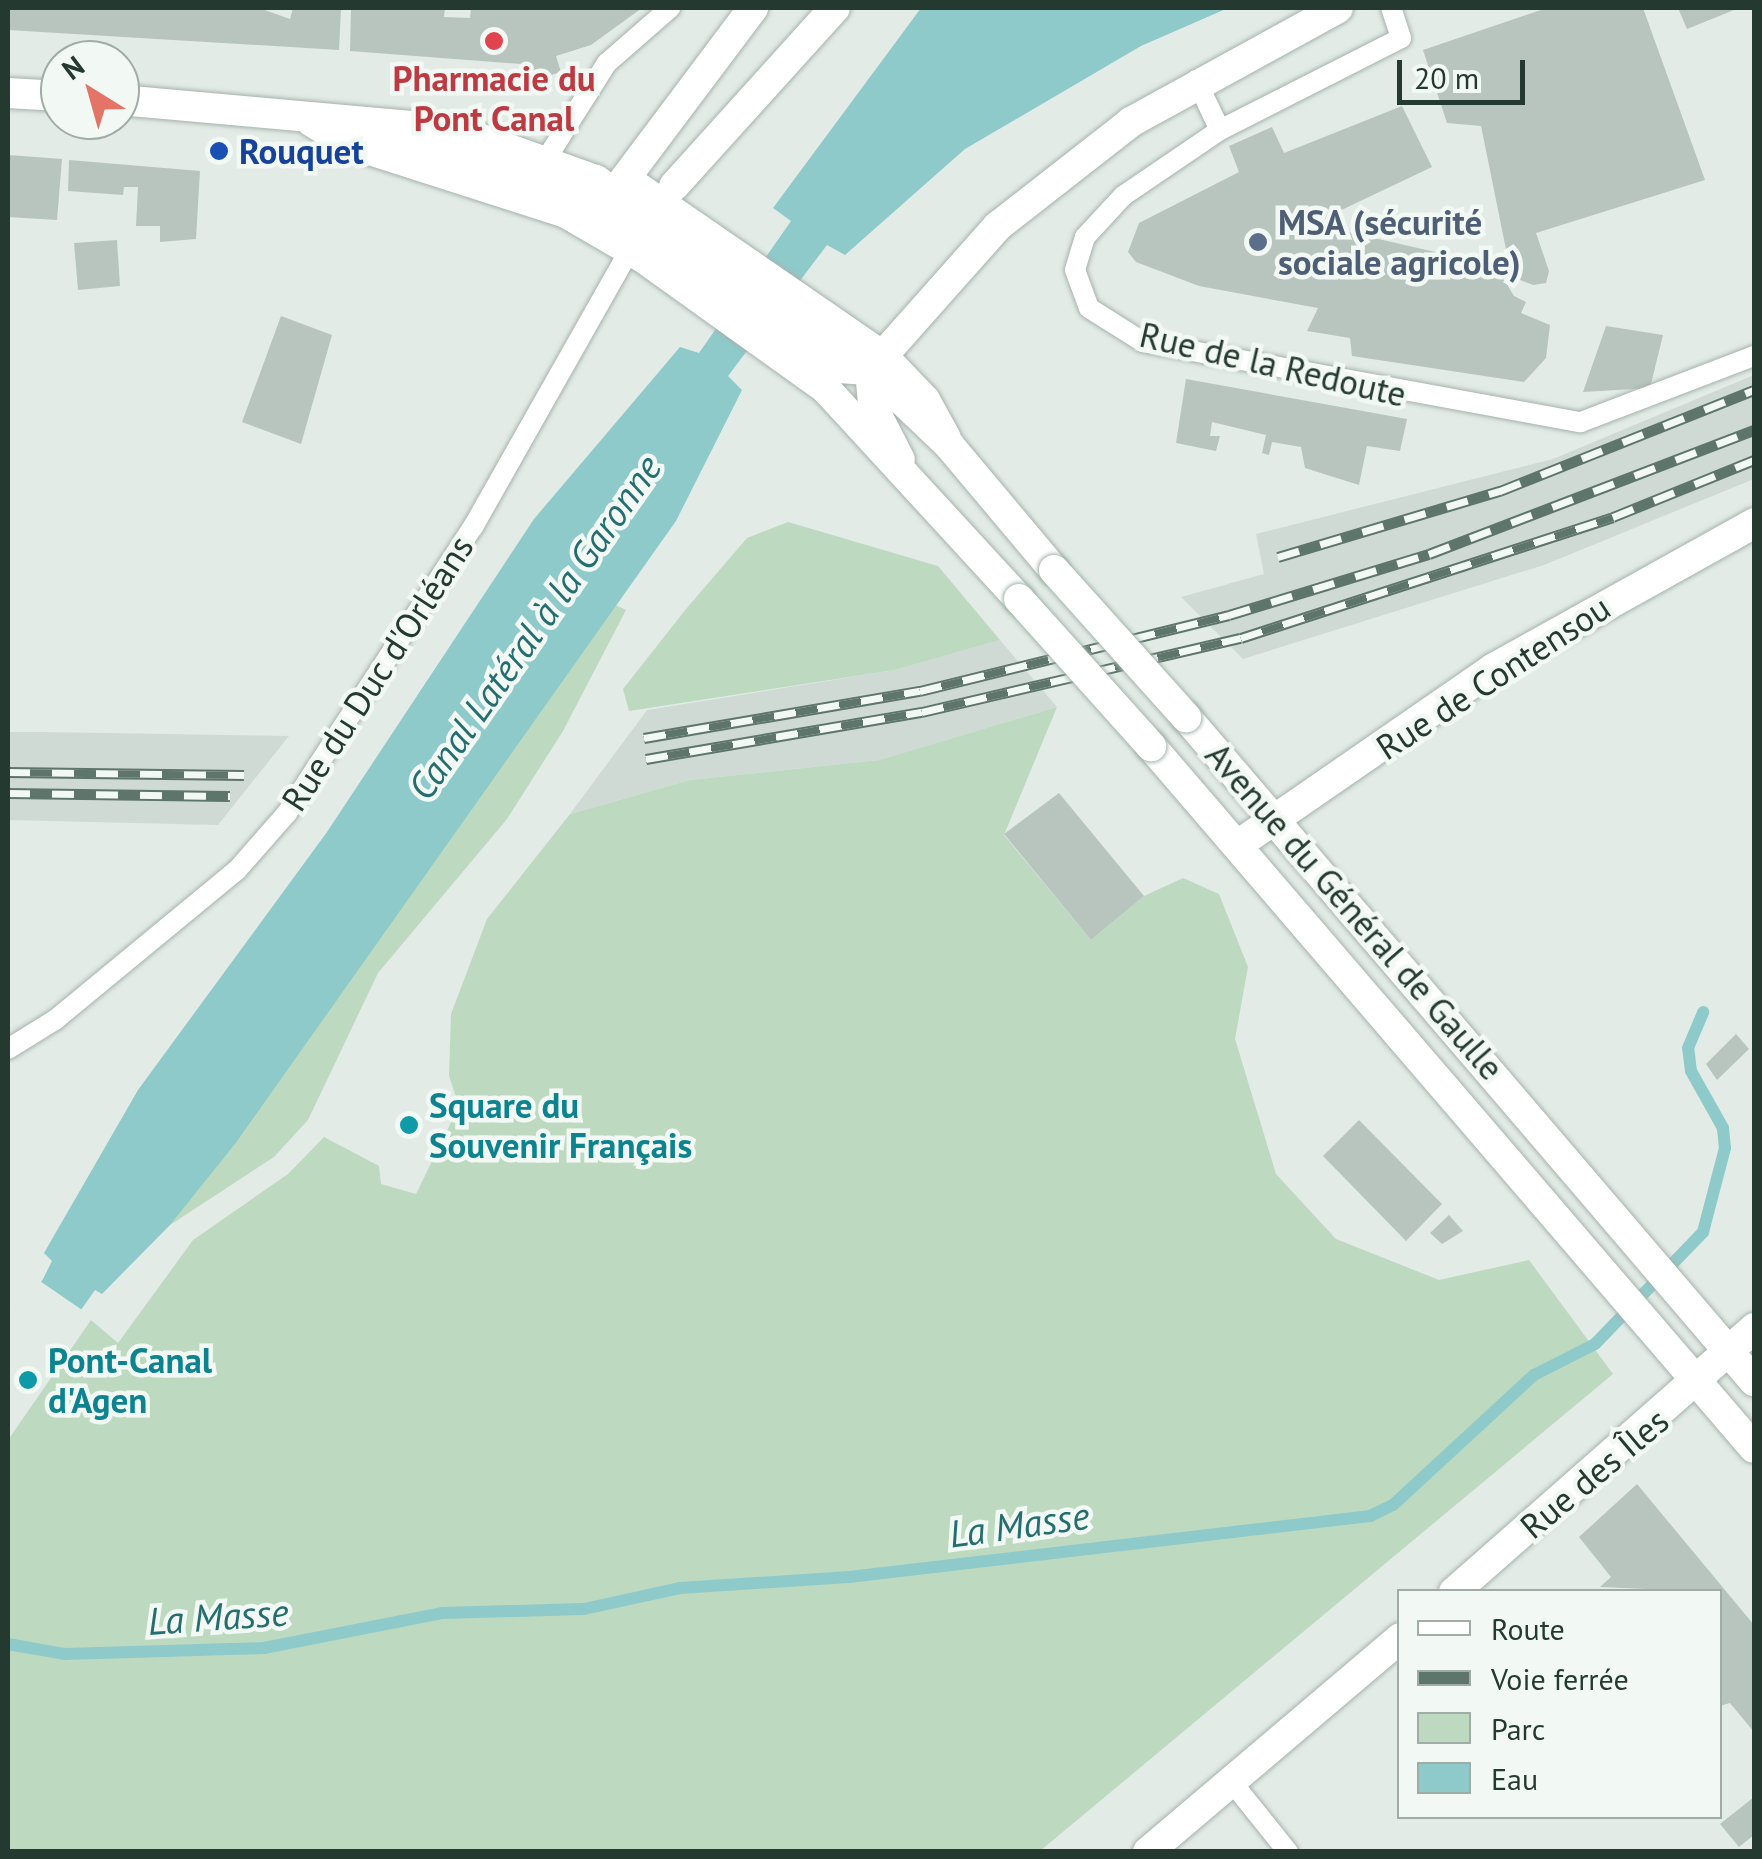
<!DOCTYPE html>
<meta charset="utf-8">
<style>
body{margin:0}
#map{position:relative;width:1762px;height:1859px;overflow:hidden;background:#e2ebe6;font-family:"PT Sans",sans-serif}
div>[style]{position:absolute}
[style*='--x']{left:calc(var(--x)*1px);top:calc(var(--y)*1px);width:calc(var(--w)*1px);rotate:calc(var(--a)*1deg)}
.built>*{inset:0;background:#d0dad4}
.green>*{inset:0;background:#bddac1}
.water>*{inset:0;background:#8fcaca}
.pier>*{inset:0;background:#e2ebe6}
.stream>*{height:12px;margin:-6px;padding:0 6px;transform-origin:6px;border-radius:6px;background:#8fcaca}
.building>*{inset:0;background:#b8c5be}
.roads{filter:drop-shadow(0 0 2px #a5b2ac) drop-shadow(0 0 2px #a5b2ac)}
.service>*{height:20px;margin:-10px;padding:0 10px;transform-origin:10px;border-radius:10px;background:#fff}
.minor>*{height:30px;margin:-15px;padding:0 15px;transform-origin:15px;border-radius:15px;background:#fff}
.tertiary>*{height:30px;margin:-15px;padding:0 15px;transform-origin:15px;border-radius:15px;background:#fff}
.secondary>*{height:30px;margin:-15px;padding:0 15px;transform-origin:15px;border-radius:15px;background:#fff}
.rail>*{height:11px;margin-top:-5.5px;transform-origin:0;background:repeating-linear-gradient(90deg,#f2f8f4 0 22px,#5e756c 0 44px);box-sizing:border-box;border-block:2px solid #5e756c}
.bridges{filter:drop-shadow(0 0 2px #a2b5ac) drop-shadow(0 0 2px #a2b5ac)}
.secondary-bridge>*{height:30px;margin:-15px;padding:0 15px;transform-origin:15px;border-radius:15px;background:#fff}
.dots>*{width:28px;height:28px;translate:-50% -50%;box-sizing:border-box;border:5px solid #f2f8f4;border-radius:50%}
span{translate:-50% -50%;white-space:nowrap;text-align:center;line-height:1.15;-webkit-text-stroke:9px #f2f8f4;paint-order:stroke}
.health-label{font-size:35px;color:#be3a42;font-weight:700}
.transit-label{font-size:35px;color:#164399;font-weight:700}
.left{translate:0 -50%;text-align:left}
.service-label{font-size:35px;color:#4e5e75;font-weight:700}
.street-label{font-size:35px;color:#243a31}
.culture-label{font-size:35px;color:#0d838f;font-weight:700}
.water-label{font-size:38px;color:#246e70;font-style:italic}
.frame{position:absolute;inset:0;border:10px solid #243a31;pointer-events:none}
.legend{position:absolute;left:1397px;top:1589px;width:325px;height:230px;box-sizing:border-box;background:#f2f8f4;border:2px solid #a0aca6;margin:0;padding:12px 18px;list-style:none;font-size:30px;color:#243a31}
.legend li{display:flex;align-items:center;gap:20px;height:50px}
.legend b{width:50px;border:2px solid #a0aca6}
.north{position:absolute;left:40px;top:40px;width:100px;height:100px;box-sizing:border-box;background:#f2f8f4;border:2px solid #a0aca6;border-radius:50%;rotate:323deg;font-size:28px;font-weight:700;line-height:40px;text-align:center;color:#243a31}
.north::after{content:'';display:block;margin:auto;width:35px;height:45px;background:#e47467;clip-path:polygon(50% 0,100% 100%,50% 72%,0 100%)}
.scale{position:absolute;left:1397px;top:60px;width:128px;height:45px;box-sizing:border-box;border:5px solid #243a31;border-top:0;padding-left:12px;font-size:30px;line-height:35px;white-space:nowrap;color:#243a31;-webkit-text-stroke:8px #f2f8f4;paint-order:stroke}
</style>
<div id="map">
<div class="built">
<div style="clip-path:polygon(1754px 375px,1754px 479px,1544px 565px,1243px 659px,1181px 597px,1264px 574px,1256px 534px,1553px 459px)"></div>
<div style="clip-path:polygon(1000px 640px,1057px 707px,879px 760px,690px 780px,570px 814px,647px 710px,895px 670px)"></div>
<div style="clip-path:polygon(8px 732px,43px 732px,289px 736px,218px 825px,8px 820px)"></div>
</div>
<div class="green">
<div style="clip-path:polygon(788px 522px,938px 566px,1000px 640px,895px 670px,629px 711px,623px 689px,686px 609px,747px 538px)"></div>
<div style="clip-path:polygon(616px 605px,626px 610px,563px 731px,507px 819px,378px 973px,308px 1120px,274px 1157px,170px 1225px)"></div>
<div style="clip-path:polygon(1057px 707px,1004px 835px,1091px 940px,1144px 896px,1183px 878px,1219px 894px,1248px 967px,1235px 1039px,1276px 1174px,1336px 1239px,1439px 1280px,1529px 1260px,1613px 1374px,1040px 1851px,8px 1852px,8px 1440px,91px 1320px,118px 1343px,193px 1240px,288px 1174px,324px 1137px,379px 1166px,381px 1184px,416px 1194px,459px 1106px,449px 1076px,451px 1014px,487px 919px,570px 814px,690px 780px,879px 760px)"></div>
</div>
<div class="water">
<div style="clip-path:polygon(921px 8px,1228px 8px,1141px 46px,965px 149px,845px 255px,827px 245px,728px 376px,742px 390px,676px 521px,235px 1144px,170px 1225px,102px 1294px,95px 1290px,8px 1414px,8px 1330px,43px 1279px,52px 1261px,44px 1253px,138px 1090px,327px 832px,534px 519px,680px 347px,699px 353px,791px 221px,773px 208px)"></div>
</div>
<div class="pier">
<div style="clip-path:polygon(37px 1279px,85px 1312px,8px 1419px,8px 1321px)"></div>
</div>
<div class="stream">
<div style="--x:8;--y:1644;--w:58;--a:10"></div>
<div style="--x:65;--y:1654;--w:199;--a:-1.7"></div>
<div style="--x:264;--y:1648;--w:181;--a:-11.1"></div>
<div style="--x:442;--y:1613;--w:142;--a:-1.6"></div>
<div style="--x:584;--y:1609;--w:98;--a:-12.3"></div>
<div style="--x:680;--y:1588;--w:169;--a:-3.7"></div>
<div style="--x:849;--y:1577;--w:525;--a:-6.68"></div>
<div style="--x:1370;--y:1516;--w:25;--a:-26"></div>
<div style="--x:1393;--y:1505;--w:192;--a:-42.7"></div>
<div style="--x:1534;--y:1375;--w:68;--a:-26.9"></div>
<div style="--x:1595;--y:1344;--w:156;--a:-46"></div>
<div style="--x:1703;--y:1232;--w:87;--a:-75.3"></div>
<div style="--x:1725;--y:1148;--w:20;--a:-96"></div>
<div style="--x:1723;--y:1128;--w:65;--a:-119.3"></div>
<div style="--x:1691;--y:1071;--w:23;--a:-97"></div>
<div style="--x:1688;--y:1048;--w:39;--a:-67"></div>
</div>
<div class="building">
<div style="clip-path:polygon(8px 8px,259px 8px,290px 19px,293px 8px,341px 8px,339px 50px,8px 30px)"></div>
<div style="clip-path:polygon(351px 8px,445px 8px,444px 17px,470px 18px,471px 8px,642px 8px,591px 45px,556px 56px,561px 72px,525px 83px,521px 64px,350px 51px)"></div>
<div style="clip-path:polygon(1547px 8px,1643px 8px,1705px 180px,1536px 233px,1549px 271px,1546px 283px,1533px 285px,1515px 278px,1509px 264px,1481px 126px,1447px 123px,1423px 50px)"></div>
<div style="clip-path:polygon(1678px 8px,1739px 8px,1687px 29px)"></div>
<div style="clip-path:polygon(1402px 106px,1432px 167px,1333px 214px,1335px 229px,1496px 266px,1514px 296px,1526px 302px,1521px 313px,1550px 325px,1546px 358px,1524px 382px,1352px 356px,1350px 338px,1307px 331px,1318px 308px,1199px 286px,1136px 262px,1128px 252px,1139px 223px,1239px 172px,1229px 146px,1272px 127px,1284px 153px)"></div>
<div style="clip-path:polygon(8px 155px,62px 159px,57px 220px,8px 217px)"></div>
<div style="clip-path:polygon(69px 160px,200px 171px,196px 239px,160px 242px,160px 226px,136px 226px,138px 187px,124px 187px,123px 195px,68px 191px)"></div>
<div style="clip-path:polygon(117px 240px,120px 286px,78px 290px,74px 243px)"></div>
<div style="clip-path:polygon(281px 316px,332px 335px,301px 444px,242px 422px)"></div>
<div style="clip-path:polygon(1606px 326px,1663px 335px,1650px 388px,1583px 392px)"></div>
<div style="clip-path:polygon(1186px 379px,1407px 419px,1400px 451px,1367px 446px,1359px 485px,1305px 468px,1301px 447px,1272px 442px,1269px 455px,1262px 453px,1266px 435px,1212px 422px,1210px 436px,1220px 436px,1216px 451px,1176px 443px)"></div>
<div style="clip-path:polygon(1059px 793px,1144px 896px,1091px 940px,1004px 834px)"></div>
<div style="clip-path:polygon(1736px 1034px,1749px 1049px,1717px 1080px,1706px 1064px)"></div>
<div style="clip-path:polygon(1359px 1120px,1442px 1204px,1406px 1241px,1323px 1156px)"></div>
<div style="clip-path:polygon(1449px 1215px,1463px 1231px,1442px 1244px,1430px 1233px)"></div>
<div style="clip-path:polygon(1637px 1484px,1754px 1625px,1754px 1732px,1730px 1703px,1720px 1706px,1720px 1592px,1600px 1587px,1611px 1577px,1579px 1537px)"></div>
<div style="clip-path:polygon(1754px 1787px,1754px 1835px,1739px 1847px,1720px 1824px,1754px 1797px)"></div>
</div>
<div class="roads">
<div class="service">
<div style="--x:1196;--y:80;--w:55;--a:64.4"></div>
<div style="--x:1220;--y:130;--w:117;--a:145.8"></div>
<div style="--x:1123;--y:196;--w:56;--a:132.8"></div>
<div style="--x:1085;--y:237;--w:34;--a:107"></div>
<div style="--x:1075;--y:270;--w:40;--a:69.8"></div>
<div style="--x:1089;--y:308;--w:64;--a:32.2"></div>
<div style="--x:1143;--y:342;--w:445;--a:10.4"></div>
<div style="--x:1581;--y:422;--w:185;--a:-20.9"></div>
<div style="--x:1220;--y:130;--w:203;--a:-26.9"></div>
<div style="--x:1401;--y:38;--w:32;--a:-108"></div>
<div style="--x:538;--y:172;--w:129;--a:-57.7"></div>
<div style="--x:607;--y:63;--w:84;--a:-41.1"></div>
<div style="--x:8;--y:1049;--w:55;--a:-31.7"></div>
<div style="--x:55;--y:1020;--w:236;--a:-39.5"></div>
<div style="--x:237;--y:870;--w:76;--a:-48.7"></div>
<div style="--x:287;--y:813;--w:341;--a:-57"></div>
<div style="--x:473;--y:527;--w:329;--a:-60.5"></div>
<div style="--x:1231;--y:1781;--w:91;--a:51.2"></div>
</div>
<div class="minor">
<div style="--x:626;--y:179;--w:312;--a:34.6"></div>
<div style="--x:883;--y:356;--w:61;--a:46.3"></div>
<div style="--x:925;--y:400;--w:43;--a:61.1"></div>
<div style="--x:674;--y:186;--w:240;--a:-47.9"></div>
<div style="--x:615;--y:192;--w:230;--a:-53.1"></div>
<div style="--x:1239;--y:844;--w:310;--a:-34.6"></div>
<div style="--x:1494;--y:668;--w:298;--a:-29.1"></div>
<div style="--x:1454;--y:1592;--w:400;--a:-41.3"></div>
<div style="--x:1148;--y:1852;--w:331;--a:-40.3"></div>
</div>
<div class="tertiary">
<div style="--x:375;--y:149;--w:46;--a:0"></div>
<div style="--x:421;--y:149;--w:78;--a:14.9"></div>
<div style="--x:496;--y:169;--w:114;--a:21.6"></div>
<div style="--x:602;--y:211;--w:284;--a:33.5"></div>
<div style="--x:839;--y:368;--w:31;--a:4"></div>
<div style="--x:870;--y:370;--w:193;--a:-48.4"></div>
<div style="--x:998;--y:226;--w:169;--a:-38"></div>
<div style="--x:1131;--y:122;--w:236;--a:-28.8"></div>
<div style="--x:870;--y:370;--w:37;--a:85"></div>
<div style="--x:873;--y:407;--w:59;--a:63"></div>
</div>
<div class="secondary">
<div style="--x:8;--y:93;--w:52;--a:3.3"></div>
<div style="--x:120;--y:100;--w:337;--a:5.1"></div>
<div style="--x:456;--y:130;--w:149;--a:19.7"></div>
<div style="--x:596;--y:180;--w:333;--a:34.7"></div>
<div style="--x:870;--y:370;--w:109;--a:43.5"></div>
<div style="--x:949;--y:445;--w:163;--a:50"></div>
<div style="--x:312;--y:122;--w:39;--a:31"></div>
<div style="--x:345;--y:142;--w:232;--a:17.8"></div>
<div style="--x:566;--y:213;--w:88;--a:30.1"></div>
<div style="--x:642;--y:257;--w:225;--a:35.6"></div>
<div style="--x:825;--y:388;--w:287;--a:47.4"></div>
<div style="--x:1186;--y:717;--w:874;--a:49.46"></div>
<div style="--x:1151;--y:746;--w:925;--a:49.34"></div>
</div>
</div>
<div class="rail">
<div style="--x:1278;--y:557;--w:232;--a:-16.6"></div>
<div style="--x:1500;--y:491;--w:273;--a:-21.7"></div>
<div style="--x:644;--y:738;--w:280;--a:-9.7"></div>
<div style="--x:920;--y:691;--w:318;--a:-13.8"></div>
<div style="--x:1229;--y:615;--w:209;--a:-17"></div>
<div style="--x:1429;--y:554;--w:348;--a:-20.9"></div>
<div style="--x:646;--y:759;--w:280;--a:-9.7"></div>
<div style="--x:922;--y:712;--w:327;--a:-13.1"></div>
<div style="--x:1241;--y:638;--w:391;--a:-18"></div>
<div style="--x:1613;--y:517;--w:152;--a:-22"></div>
<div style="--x:8;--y:772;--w:236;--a:0.7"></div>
<div style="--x:8;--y:793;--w:222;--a:0.8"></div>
</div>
<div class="bridges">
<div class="secondary-bridge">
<div style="--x:1054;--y:570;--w:198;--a:48.1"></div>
<div style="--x:1019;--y:599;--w:198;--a:48.1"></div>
</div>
</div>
<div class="dots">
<div style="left:494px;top:41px;background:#e0444e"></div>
<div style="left:219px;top:151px;background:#1a4fb4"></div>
<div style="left:1258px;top:242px;background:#5c6f8a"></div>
<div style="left:409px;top:1125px;background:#0f9aa8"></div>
<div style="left:28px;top:1380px;background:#0f9aa8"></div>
</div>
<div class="health-label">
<span style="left:494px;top:98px">Pharmacie du<br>Pont Canal</span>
</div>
<div class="transit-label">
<span class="left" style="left:239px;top:151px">Rouquet</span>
</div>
<div class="service-label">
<span class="left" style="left:1278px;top:242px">MSA (sécurité<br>sociale agricole)</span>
</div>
<div class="street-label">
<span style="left:1273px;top:364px;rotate:13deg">Rue de la Redoute</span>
<span style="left:377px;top:673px;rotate:-57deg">Rue du Duc d'Orléans</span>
<span style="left:1493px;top:677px;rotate:-33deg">Rue de Contensou</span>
<span style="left:1355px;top:911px;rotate:49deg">Avenue du Général de Gaulle</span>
<span style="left:1594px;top:1473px;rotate:-40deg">Rue des Îles</span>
</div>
<div class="culture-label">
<span class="left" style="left:429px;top:1125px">Square du<br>Souvenir Français</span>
<span class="left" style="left:48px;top:1380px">Pont-Canal<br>d'Agen</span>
</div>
<div class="water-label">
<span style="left:534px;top:627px;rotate:-55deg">Canal Latéral à la Garonne</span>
<span style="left:1019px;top:1524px;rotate:-8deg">La Masse</span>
<span style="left:218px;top:1616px;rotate:-4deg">La Masse</span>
</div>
<div class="frame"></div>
<ul class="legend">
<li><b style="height:12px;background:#fff"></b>Route</li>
<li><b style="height:12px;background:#5e756c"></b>Voie ferrée</li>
<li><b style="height:28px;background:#bddac1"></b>Parc</li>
<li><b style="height:28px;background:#8fcaca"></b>Eau</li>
</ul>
<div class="north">N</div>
<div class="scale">20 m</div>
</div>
